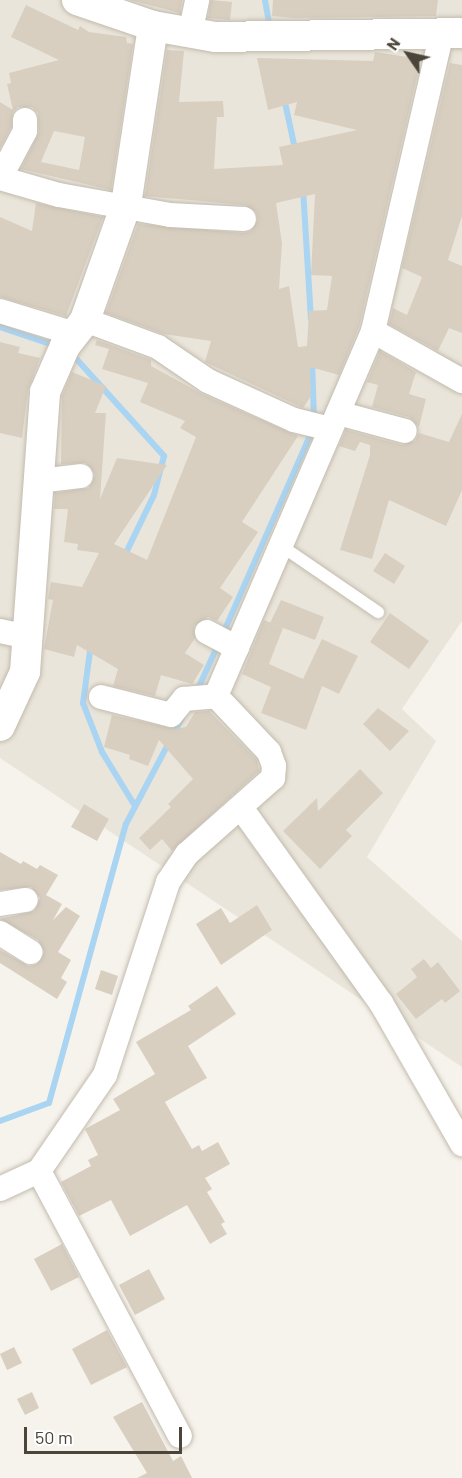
<!DOCTYPE html>
<style>
body{margin:0}
#map{position:relative;width:462px;height:1478px;overflow:hidden;background:#f6f3ec;font-family:Barlow,sans-serif}
div>[style]{position:absolute}
[style*='--x']{left:calc(var(--x)*1px);top:calc(var(--y)*1px);width:calc(var(--w)*1px);rotate:calc(var(--a)*1deg)}
.residential>*{inset:0;background:#eae5da}
.stream>*{height:6px;margin:-3px;padding:0 3px;transform-origin:3px;border-radius:3px;background:#a9d4f2}
.building>*{inset:0;background:#d8cfc1}
.roads{filter:drop-shadow(0 0 2px #c2bbae) drop-shadow(0 0 2px #c2bbae)}
.service>*{height:12px;margin:-6px;padding:0 6px;transform-origin:6px;border-radius:6px;background:#fff}
.minor>*{height:24px;margin:-12px;padding:0 12px;transform-origin:12px;border-radius:12px;background:#fff}
.tertiary>*{height:30px;margin:-15px;padding:0 15px;transform-origin:15px;border-radius:15px;background:#fff}
span{translate:-50% -50%;white-space:nowrap;text-align:center;line-height:1.15;-webkit-text-stroke:6px #fff;paint-order:stroke}
.north{position:absolute;left:378px;top:24px;width:60px;height:60px;-webkit-text-stroke:4px #fff;paint-order:stroke;rotate:304deg;font-size:16px;font-weight:700;line-height:24px;text-align:center;color:#4b4439}
.north::after{content:'';display:block;margin:auto;width:21px;height:27px;background:#4b4439;clip-path:polygon(50% 0,100% 100%,50% 72%,0 100%)}
.scale{position:absolute;left:24px;top:1427px;width:158px;height:27px;box-sizing:border-box;border:3px solid #4b4439;border-top:0;padding-left:8px;font-size:18px;line-height:21px;white-space:nowrap;color:#4b4439;-webkit-text-stroke:4px #fff;paint-order:stroke}
</style>
<div id="map">
<div class="residential">
<div style="clip-path:polygon(0 0,462px 0,462px 621px,402px 709px,436px 741px,367px 857px,462px 941px,462px 1067px,0 758px)"></div>
</div>
<div class="stream">
<div style="--x:265;--y:0;--w:29;--a:80"></div>
<div style="--x:284;--y:98;--w:52;--a:77.8"></div>
<div style="--x:303;--y:189;--w:130;--a:86.5"></div>
<div style="--x:0;--y:327;--w:59;--a:18.7"></div>
<div style="--x:71;--y:353;--w:139;--a:47.9"></div>
<div style="--x:164;--y:456;--w:40;--a:104.4"></div>
<div style="--x:154;--y:495;--w:69;--a:115.8"></div>
<div style="--x:312;--y:359;--w:59;--a:88.1"></div>
<div style="--x:222;--y:636;--w:224;--a:-66.3"></div>
<div style="--x:91;--y:644;--w:60;--a:97.7"></div>
<div style="--x:83;--y:703;--w:53;--a:68.8"></div>
<div style="--x:102;--y:752;--w:63;--a:58.6"></div>
<div style="--x:196;--y:693;--w:53;--a:-65.4"></div>
<div style="--x:0;--y:1121;--w:52;--a:-20.2"></div>
<div style="--x:49;--y:1103;--w:289;--a:-74.6"></div>
<div style="--x:126;--y:824;--w:120;--a:-62.2"></div>
</div>
<div class="building">
<div style="clip-path:polygon(130px 0,182px 0,180px 13px)"></div>
<div style="clip-path:polygon(211px 0,232px 2px,230px 20px,208px 18px)"></div>
<div style="clip-path:polygon(273px 0,438px 0,436px 16px,294px 18px,272px 16px)"></div>
<div style="clip-path:polygon(evenodd,26px 5px,78px 30px,80px 26px,89px 32px,126px 37px,127px 43px,133px 44px,111px 190px,21px 169px,39px 132px,38px 113px,32px 107px,18px 107px,13px 112px,11px 127px,0 148px,0 102px,13px 110px,7px 84px,11px 83px,9px 73px,59px 60px,11px 37px,26px 5px,54px 131px,85px 137px,79px 170px,41px 162px,54px 131px)"></div>
<div style="clip-path:polygon(evenodd,167px 50px,184px 51px,179px 102px,223px 101px,224px 117px,217px 117px,214px 169px,283px 165px,279px 147px,357px 130px,294px 115px,297px 102px,268px 110px,257px 58px,373px 61px,375px 52px,421px 59px,359px 327px,339px 375px,310px 367px,311px 396px,303px 408px,205px 362px,211px 341px,164px 334px,106px 313px,138px 224px,243px 233px,251px 231px,258px 220px,256px 212px,245px 205px,145px 196px,167px 50px,315px 194px,311px 275px,332px 276px,327px 310px,309px 311px,307px 346px,298px 347px,289px 286px,279px 289px,282px 243px,276px 203px,315px 194px)"></div>
<div style="clip-path:polygon(450px 63px,462px 65px,462px 216px,448px 260px,462px 266px,462px 333px,449px 328px,438px 351px,389px 324px,393px 308px,407px 315px,422px 277px,402px 268px)"></div>
<div style="clip-path:polygon(36px 203px,103px 217px,66px 316px,0 297px,0 217px,32px 231px)"></div>
<div style="clip-path:polygon(97px 340px,151px 360px,151px 366px,202px 394px,298px 436px,242px 522px,258px 532px,220px 588px,233px 597px,217px 621px,208px 617px,194px 626px,195px 638px,185px 653px,204px 665px,192px 684px,161px 675px,155px 696px,113px 686px,118px 669px,77px 645px,74px 657px,44px 649px,53px 600px,48px 599px,51px 582px,82px 587px,99px 553px,77px 550px,78px 544px,64px 542px,68px 509px,54px 509px,55px 493px,89px 488px,95px 475px,86px 463px,61px 464px,62px 396px,72px 372px,106px 386px,95px 413px,106px 413px,100px 499px,117px 458px,167px 465px,114px 544px,147px 560px,196px 437px,180px 428px,185px 421px,140px 402px,148px 383px,102px 369px,109px 349px,95px 345px)"></div>
<div style="clip-path:polygon(0 342px,20px 347px,18px 353px,40px 358px,28px 390px,22px 438px,0 433px)"></div>
<div style="clip-path:polygon(380px 351px,416px 372px,409px 394px,426px 399px,419px 427px,409px 417px,372px 407px,378px 385px,367px 382px)"></div>
<div style="clip-path:polygon(462px 414px,462px 490px,446px 526px,389px 500px,372px 559px,340px 550px,370px 455px,370px 445px,360px 442px,355px 451px,339px 446px,346px 430px,402px 445px,415px 441px,419px 433px,449px 442px)"></div>
<div style="clip-path:polygon(385px 553px,405px 566px,394px 584px,373px 571px)"></div>
<div style="clip-path:polygon(281px 600px,324px 617px,315px 640px,270px 623px)"></div>
<div style="clip-path:polygon(390px 613px,429px 641px,409px 669px,370px 642px)"></div>
<div style="clip-path:polygon(264px 620px,283px 628px,269px 664px,303px 679px,322px 639px,358px 656px,339px 694px,322px 686px,306px 730px,261px 713px,271px 687px,242px 674px)"></div>
<div style="clip-path:polygon(378px 708px,409px 731px,390px 751px,363px 724px)"></div>
<div style="clip-path:polygon(209px 711px,257px 760px,259px 771px,172px 851px,162px 839px,150px 850px,139px 838px,171px 807px,168px 804px,193px 779px,159px 740px,148px 766px,129px 759px,130px 755px,104px 747px,112px 715px,175px 729px,186px 727px,195px 712px)"></div>
<div style="clip-path:polygon(360px 769px,383px 793px,346px 830px,352px 836px,320px 869px,283px 831px,317px 798px,318px 811px)"></div>
<div style="clip-path:polygon(84px 804px,109px 819px,97px 841px,71px 827px)"></div>
<div style="clip-path:polygon(0 852px,21px 864px,23px 861px,37px 869px,40px 865px,58px 875px,46px 895px,62px 904px,53px 920px,66px 907px,80px 916px,58px 952px,71px 960px,61px 978px,67px 982px,57px 999px,0 963px,0 950px,29px 966px,37px 964px,44px 952px,38px 940px,0 919px,34px 911px,40px 898px,31px 887px,0 890px)"></div>
<div style="clip-path:polygon(257px 905px,272px 930px,221px 965px,196px 924px,221px 908px,230px 923px)"></div>
<div style="clip-path:polygon(424px 959px,431px 968px,438px 962px,460px 991px,445px 1003px,442px 999px,416px 1019px,396px 994px,417px 977px,411px 969px)"></div>
<div style="clip-path:polygon(101px 970px,118px 976px,112px 995px,95px 989px)"></div>
<div style="clip-path:polygon(217px 986px,236px 1014px,188px 1046px,207px 1078px,165px 1102px,192px 1149px,199px 1145px,202px 1151px,218px 1142px,230px 1164px,205px 1178px,212px 1189px,207px 1192px,225px 1222px,221px 1224px,227px 1234px,210px 1244px,187px 1205px,130px 1236px,111px 1200px,79px 1216px,61px 1182px,91px 1166px,88px 1160px,98px 1155px,85px 1129px,120px 1110px,113px 1099px,155px 1074px,136px 1042px,191px 1010px,188px 1006px)"></div>
<div style="clip-path:polygon(62px 1244px,79px 1277px,51px 1291px,34px 1259px)"></div>
<div style="clip-path:polygon(149px 1269px,165px 1299px,135px 1315px,119px 1285px)"></div>
<div style="clip-path:polygon(107px 1330px,127px 1367px,91px 1385px,72px 1349px)"></div>
<div style="clip-path:polygon(14px 1347px,22px 1363px,7px 1370px,0 1354px)"></div>
<div style="clip-path:polygon(32px 1392px,39px 1408px,25px 1415px,17px 1399px)"></div>
<div style="clip-path:polygon(142px 1402px,173px 1461px,181px 1456px,192px 1478px,137px 1478px,147px 1473px,113px 1417px)"></div>
</div>
<div class="roads">
<div class="service">
<div style="--x:280;--y:545;--w:119;--a:34.4"></div>
</div>
<div class="minor">
<div style="--x:190;--y:34;--w:35;--a:-78"></div>
<div style="--x:25;--y:120;--w:11;--a:90"></div>
<div style="--x:25;--y:131;--w:53;--a:118"></div>
<div style="--x:0;--y:178;--w:61;--a:16.1"></div>
<div style="--x:59;--y:195;--w:113;--a:10.2"></div>
<div style="--x:170;--y:215;--w:74;--a:3.1"></div>
<div style="--x:0;--y:311;--w:75;--a:17"></div>
<div style="--x:85;--y:320;--w:78;--a:20.3"></div>
<div style="--x:158;--y:347;--w:60;--a:34.2"></div>
<div style="--x:208;--y:381;--w:94;--a:24.4"></div>
<div style="--x:294;--y:420;--w:37;--a:14"></div>
<div style="--x:373;--y:331;--w:102;--a:29.3"></div>
<div style="--x:338;--y:413;--w:69;--a:15"></div>
<div style="--x:39;--y:481;--w:42;--a:-6.8"></div>
<div style="--x:0;--y:631;--w:30;--a:12"></div>
<div style="--x:207;--y:632;--w:34;--a:28"></div>
<div style="--x:216;--y:696;--w:397;--a:-66.7"></div>
<div style="--x:373;--y:331;--w:306;--a:-77"></div>
<div style="--x:101;--y:697;--w:72;--a:14.4"></div>
<div style="--x:171;--y:715;--w:21;--a:-51"></div>
<div style="--x:184;--y:699;--w:32;--a:-5"></div>
<div style="--x:242;--y:809;--w:239;--a:54.4"></div>
<div style="--x:381;--y:1003;--w:163;--a:60.1"></div>
<div style="--x:0;--y:904;--w:26;--a:-9"></div>
<div style="--x:0;--y:933;--w:36;--a:32"></div>
<div style="--x:39;--y:1171;--w:300;--a:62"></div>
<div style="--x:0;--y:1189;--w:43;--a:-24.8"></div>
<div style="--x:39;--y:1171;--w:116;--a:-55.5"></div>
<div style="--x:105;--y:1075;--w:203;--a:-71.9"></div>
<div style="--x:168;--y:882;--w:34;--a:-56"></div>
<div style="--x:187;--y:854;--w:115;--a:-41.5"></div>
<div style="--x:273;--y:778;--w:12;--a:-85"></div>
<div style="--x:274;--y:766;--w:15;--a:-110"></div>
<div style="--x:269;--y:752;--w:77;--a:-133.4"></div>
</div>
<div class="tertiary">
<div style="--x:77;--y:0;--w:80;--a:18.9"></div>
<div style="--x:153;--y:26;--w:63;--a:10.1"></div>
<div style="--x:215;--y:37;--w:247;--a:-0.9"></div>
<div style="--x:0;--y:726;--w:60;--a:-65.2"></div>
<div style="--x:25;--y:672;--w:281;--a:-85.9"></div>
<div style="--x:45;--y:392;--w:50;--a:-66.5"></div>
<div style="--x:65;--y:346;--w:33;--a:-52"></div>
<div style="--x:85;--y:320;--w:122;--a:-70.4"></div>
<div style="--x:126;--y:205;--w:181;--a:-81.4"></div>
</div>
</div>
<div class="north">N</div>
<div class="scale">50 m</div>
</div>
